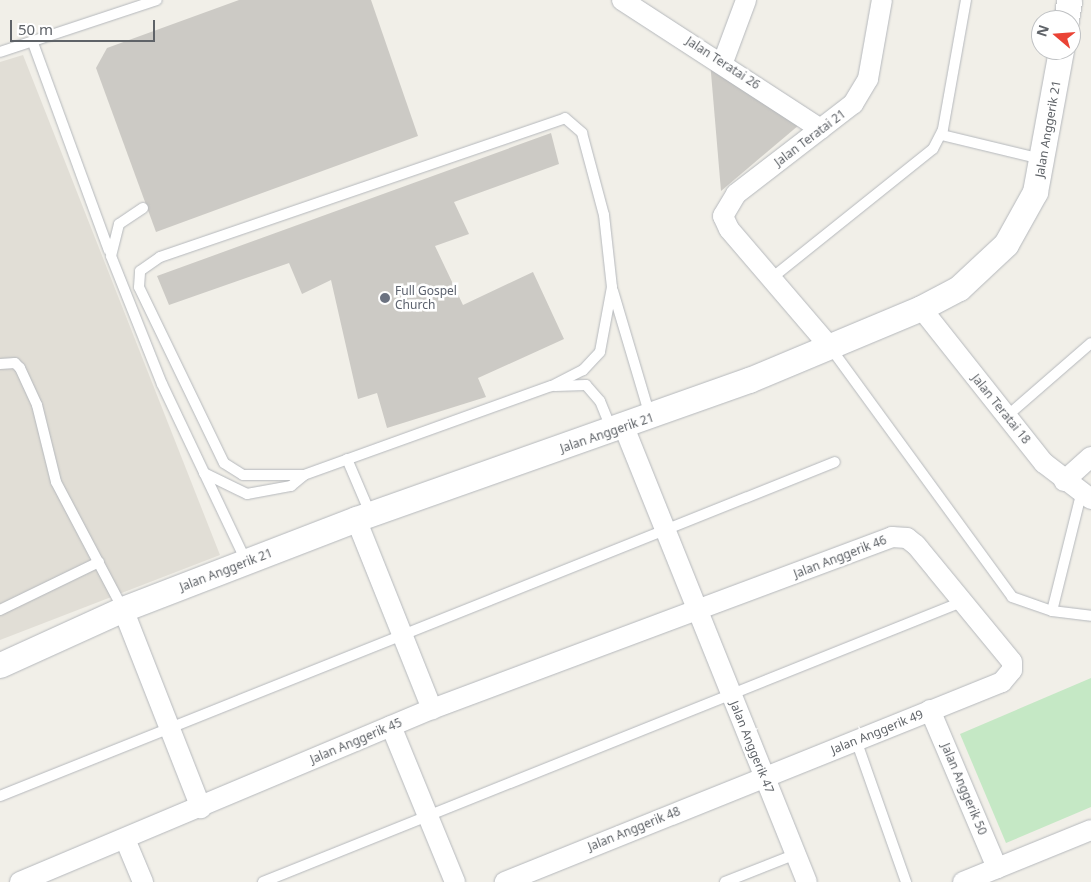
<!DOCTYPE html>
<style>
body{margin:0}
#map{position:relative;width:1091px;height:882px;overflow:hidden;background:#f1efe8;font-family:"Noto Sans",sans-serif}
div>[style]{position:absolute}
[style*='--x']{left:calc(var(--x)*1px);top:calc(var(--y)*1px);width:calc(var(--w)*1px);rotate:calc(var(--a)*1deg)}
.education>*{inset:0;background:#e1ded6}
.green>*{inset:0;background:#c5e8c5}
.building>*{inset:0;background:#cccac5}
.roads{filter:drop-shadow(0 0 1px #b5b8bc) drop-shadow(0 0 1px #b5b8bc)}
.service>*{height:10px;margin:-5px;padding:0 5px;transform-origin:5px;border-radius:5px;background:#fff}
.minor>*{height:20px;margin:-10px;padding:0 10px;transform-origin:10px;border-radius:10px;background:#fff}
.tertiary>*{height:25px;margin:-12.5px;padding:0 12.5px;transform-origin:12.5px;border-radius:12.5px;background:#fff}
.dots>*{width:14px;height:14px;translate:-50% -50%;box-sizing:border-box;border:2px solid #fff;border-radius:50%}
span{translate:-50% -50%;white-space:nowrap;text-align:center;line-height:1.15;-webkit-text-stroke:5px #fff;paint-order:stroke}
.street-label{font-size:12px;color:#5f6368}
.worship-label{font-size:12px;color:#5b616d}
.left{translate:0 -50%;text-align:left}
.north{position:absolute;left:1031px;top:10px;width:50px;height:50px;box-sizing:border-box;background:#fff;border:1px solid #bfc1c3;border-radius:50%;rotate:288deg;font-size:14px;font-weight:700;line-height:20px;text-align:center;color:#5f6368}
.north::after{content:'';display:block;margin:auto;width:18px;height:22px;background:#ea4335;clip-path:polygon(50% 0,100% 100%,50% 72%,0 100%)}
.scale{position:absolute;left:10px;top:20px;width:145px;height:22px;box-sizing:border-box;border:2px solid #5f6368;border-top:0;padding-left:6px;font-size:15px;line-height:18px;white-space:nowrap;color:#5f6368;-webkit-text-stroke:4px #fff;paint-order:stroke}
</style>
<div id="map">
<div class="education">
<div style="clip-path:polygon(23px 55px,220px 555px,0 640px,0 62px)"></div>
</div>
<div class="green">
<div style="clip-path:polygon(1091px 678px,1091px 807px,1006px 843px,960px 734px)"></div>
</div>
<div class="building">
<div style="clip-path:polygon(239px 0,371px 0,418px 136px,156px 232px,96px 68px,107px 48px)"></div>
<div style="clip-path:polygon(710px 61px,799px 125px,721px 191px)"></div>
<div style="clip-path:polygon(551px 133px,559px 164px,454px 202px,469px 234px,435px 246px,463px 305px,533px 272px,564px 339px,478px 378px,486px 397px,387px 428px,377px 393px,358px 399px,331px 280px,302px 294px,289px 263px,169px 305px,157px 276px)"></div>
</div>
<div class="roads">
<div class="service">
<div style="--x:33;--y:43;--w:221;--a:69.9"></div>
<div style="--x:0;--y:52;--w:165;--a:-18.3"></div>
<div style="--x:565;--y:118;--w:23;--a:41"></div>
<div style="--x:582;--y:133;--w:85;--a:75"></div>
<div style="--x:604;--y:215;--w:72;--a:83.7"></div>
<div style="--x:612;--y:287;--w:66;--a:100.5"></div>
<div style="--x:600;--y:352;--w:25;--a:133"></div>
<div style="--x:583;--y:370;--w:36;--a:153"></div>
<div style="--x:551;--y:386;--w:263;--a:160.2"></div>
<div style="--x:304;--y:475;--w:61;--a:180"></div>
<div style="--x:243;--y:475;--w:22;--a:-148"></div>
<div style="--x:224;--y:463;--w:195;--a:-115.8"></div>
<div style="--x:139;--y:287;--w:16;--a:-86"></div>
<div style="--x:140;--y:271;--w:24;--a:-35"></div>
<div style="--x:160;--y:257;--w:428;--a:-18.9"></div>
<div style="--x:942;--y:135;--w:102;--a:13.6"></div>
<div style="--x:143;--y:208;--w:29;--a:146"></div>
<div style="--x:119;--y:224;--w:33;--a:104"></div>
<div style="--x:111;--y:256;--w:138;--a:68.3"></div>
<div style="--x:162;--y:384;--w:196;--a:64.6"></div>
<div style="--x:773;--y:277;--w:205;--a:-38.7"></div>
<div style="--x:933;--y:149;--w:22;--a:-63"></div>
<div style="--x:943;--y:129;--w:131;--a:-79.9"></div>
<div style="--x:613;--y:291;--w:130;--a:73.5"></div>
<div style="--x:830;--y:347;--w:309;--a:53.9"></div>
<div style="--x:1012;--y:597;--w:42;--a:19.3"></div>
<div style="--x:1052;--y:611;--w:39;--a:7"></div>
<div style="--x:0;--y:364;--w:15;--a:-4"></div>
<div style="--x:15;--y:363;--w:7;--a:45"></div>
<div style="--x:20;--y:368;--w:41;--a:65.3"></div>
<div style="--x:37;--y:405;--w:79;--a:76.1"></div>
<div style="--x:56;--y:482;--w:144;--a:62.2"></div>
<div style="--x:555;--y:386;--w:31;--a:-2"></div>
<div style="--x:586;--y:385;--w:21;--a:49"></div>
<div style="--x:600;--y:401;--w:31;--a:68"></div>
<div style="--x:1007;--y:416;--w:111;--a:-41"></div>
<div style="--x:347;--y:459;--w:59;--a:66.9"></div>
<div style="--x:204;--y:473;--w:48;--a:26"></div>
<div style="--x:247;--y:494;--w:45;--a:-10.3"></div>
<div style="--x:291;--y:486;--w:17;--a:-40"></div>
<div style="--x:0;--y:610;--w:110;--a:-25.9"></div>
<div style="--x:1052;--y:611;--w:120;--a:-76"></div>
<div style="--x:856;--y:740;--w:151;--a:70.6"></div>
<div style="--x:0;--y:796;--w:899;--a:-21.8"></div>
<div style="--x:263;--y:882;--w:755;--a:-21.84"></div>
<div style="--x:725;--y:882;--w:76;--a:-21.5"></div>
</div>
<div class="minor">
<div style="--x:622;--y:0;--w:237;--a:33"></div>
<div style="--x:723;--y:62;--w:66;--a:-69.6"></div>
<div style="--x:921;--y:308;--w:198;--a:51.6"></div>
<div style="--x:1044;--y:463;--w:59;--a:37.5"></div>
<div style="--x:830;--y:347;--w:155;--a:-130.6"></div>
<div style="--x:729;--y:229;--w:14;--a:-115"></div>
<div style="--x:723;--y:216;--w:26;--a:-59"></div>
<div style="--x:736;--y:194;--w:148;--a:-37.6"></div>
<div style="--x:853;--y:104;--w:29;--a:-59"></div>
<div style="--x:868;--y:79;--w:80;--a:-80"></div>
<div style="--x:624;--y:427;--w:490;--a:68.1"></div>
<div style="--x:1064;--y:481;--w:36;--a:-42"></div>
<div style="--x:356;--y:519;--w:205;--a:68.2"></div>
<div style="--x:123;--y:609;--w:214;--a:68.6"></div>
<div style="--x:930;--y:710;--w:172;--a:67"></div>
<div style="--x:391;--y:726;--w:169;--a:67.7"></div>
<div style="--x:125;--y:839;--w:47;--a:67.3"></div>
<div style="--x:20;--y:882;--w:447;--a:-22.8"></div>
<div style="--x:432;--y:709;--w:491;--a:-20.5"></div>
<div style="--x:892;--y:537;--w:15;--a:4"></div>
<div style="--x:907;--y:538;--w:11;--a:38"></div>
<div style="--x:916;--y:545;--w:151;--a:50.6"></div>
<div style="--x:1012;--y:662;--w:8;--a:90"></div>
<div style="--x:1012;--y:670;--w:16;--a:130"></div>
<div style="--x:1002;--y:682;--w:536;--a:158.08"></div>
<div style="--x:963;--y:882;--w:138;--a:-22.1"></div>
</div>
<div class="tertiary">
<div style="--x:1066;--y:20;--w:20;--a:-81"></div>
<div style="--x:0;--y:665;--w:135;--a:-24.5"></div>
<div style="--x:123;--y:609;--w:250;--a:-21.1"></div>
<div style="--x:356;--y:519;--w:417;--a:-19.5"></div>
<div style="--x:749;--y:380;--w:186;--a:-22.7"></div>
<div style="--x:921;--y:308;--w:43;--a:-27.8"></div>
<div style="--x:959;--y:288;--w:64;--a:-43.1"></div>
<div style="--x:1006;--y:244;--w:60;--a:-60.9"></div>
<div style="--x:1035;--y:192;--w:144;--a:-79.6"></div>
</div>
</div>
<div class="dots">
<div style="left:385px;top:298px;background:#6b7280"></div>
</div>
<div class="street-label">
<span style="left:723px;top:63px;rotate:33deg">Jalan Teratai 26</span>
<span style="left:1048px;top:129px;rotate:-80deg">Jalan Anggerik 21</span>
<span style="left:810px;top:138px;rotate:-37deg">Jalan Teratai 21</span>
<span style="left:1001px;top:409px;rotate:51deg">Jalan Teratai 18</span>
<span style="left:607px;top:433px;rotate:-19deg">Jalan Anggerik 21</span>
<span style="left:840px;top:557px;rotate:-21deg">Jalan Anggerik 46</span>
<span style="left:226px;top:570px;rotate:-21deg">Jalan Anggerik 21</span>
<span style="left:877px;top:732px;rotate:-22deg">Jalan Anggerik 49</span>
<span style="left:356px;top:741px;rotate:-23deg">Jalan Anggerik 45</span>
<span style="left:752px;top:747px;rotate:68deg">Jalan Anggerik 47</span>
<span style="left:964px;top:789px;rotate:67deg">Jalan Anggerik 50</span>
<span style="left:634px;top:829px;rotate:-22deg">Jalan Anggerik 48</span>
</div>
<div class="worship-label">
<span class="left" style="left:395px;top:298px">Full Gospel<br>Church</span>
</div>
<div class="north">N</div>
<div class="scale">50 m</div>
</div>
